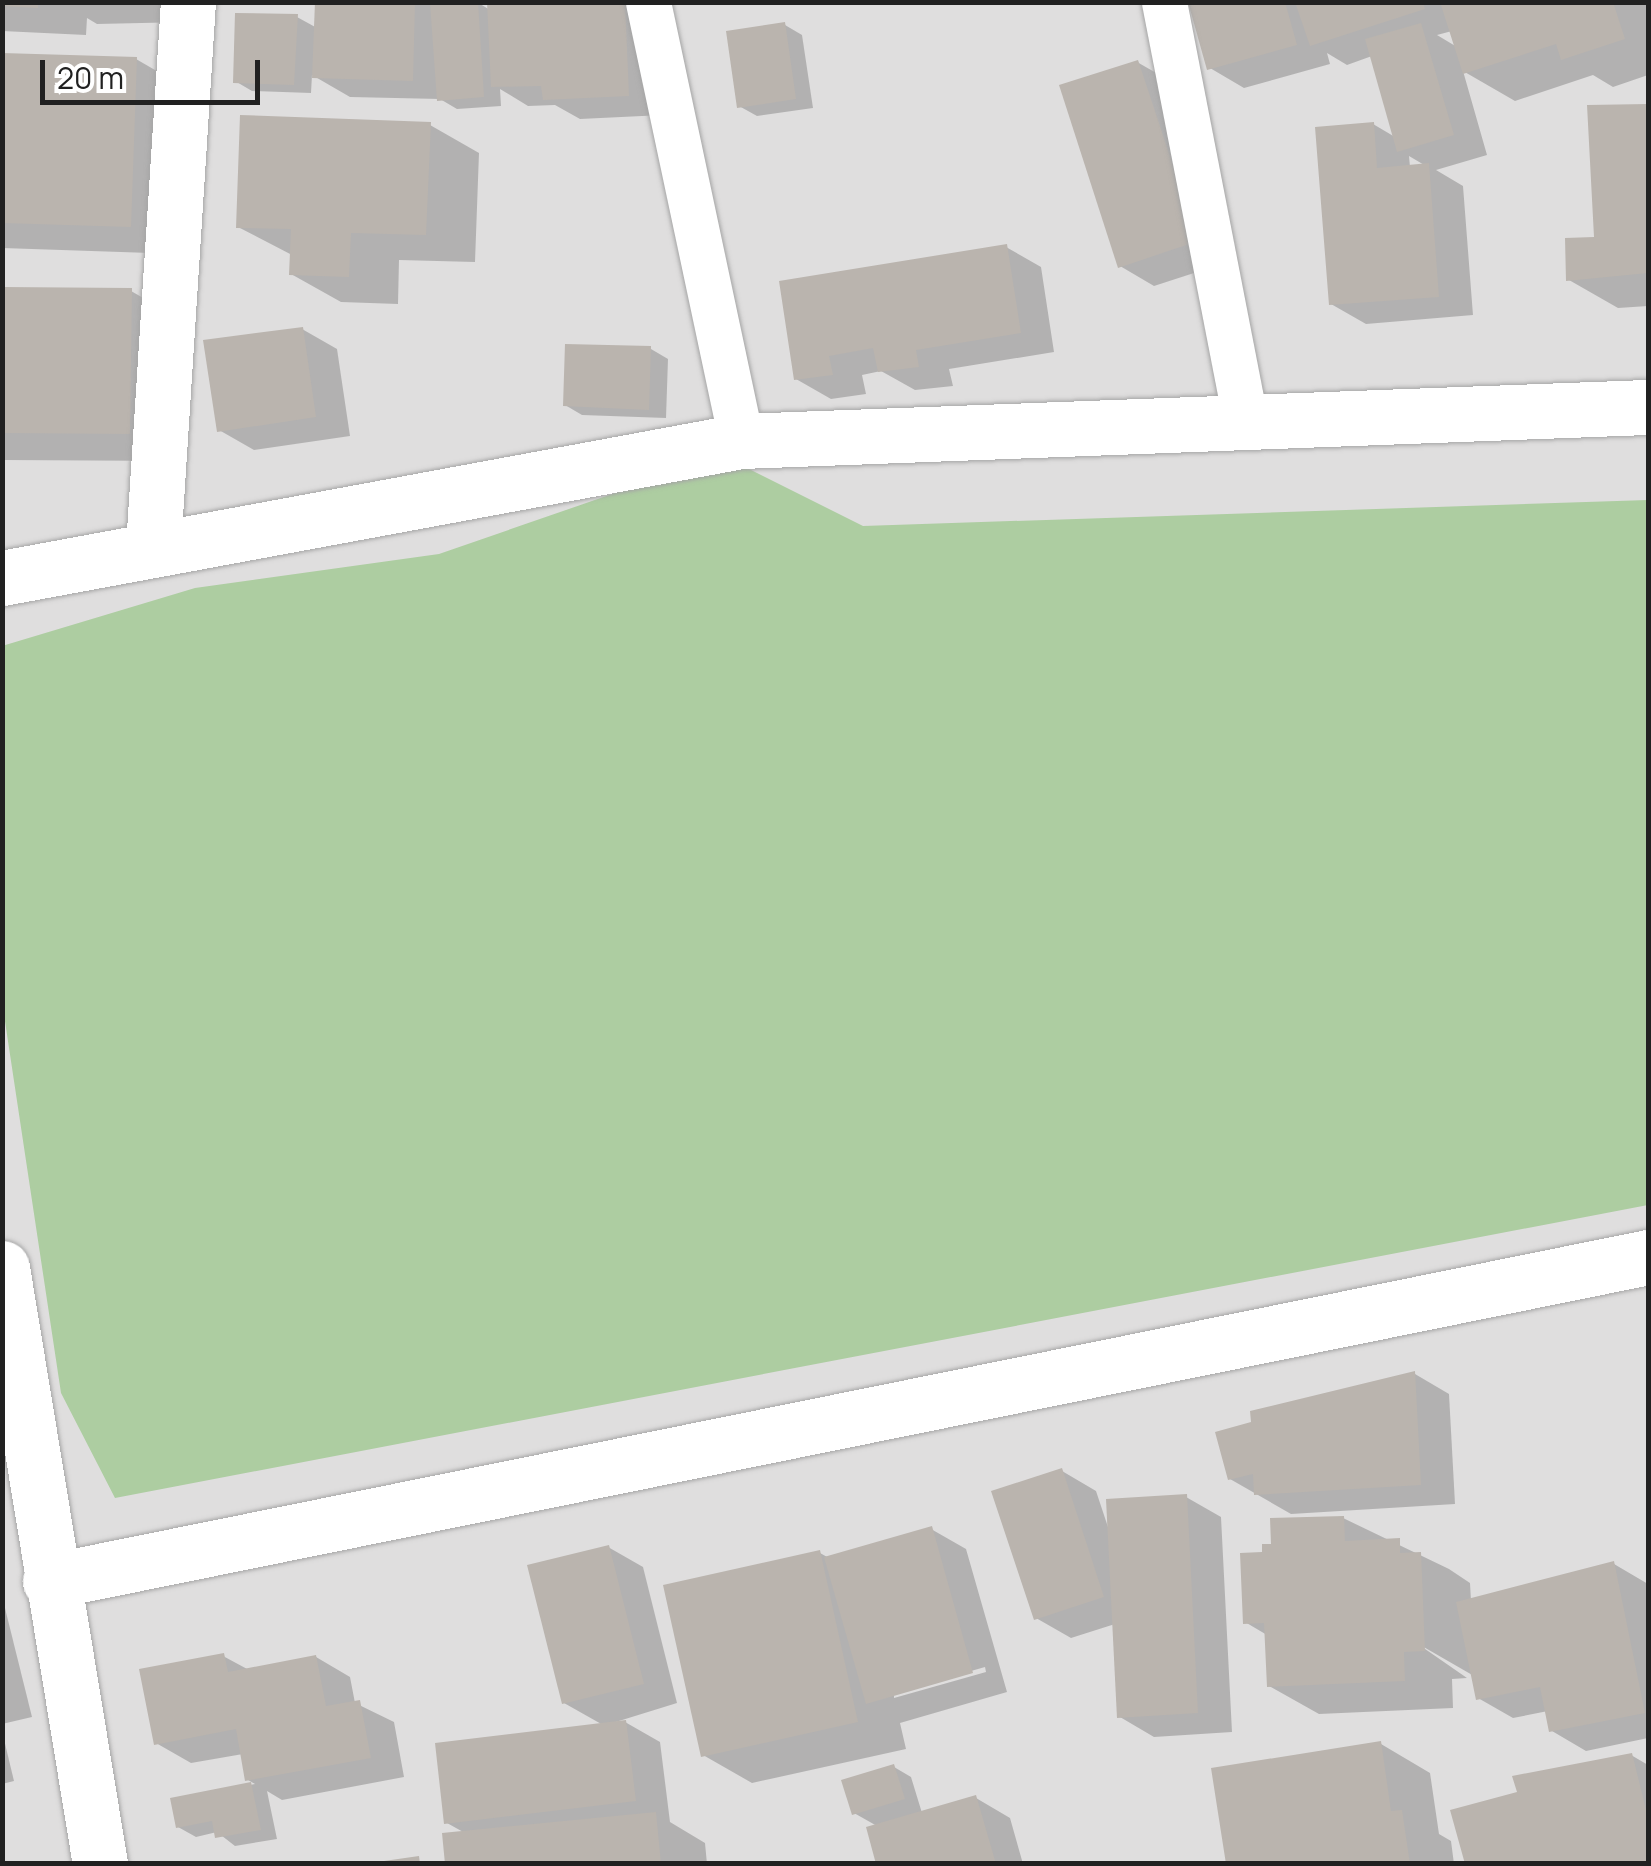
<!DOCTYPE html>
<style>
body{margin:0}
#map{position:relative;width:1651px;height:1866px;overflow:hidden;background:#f1eee9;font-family:Manrope,sans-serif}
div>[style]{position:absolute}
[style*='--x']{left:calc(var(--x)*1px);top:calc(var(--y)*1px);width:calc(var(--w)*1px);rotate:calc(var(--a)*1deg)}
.residential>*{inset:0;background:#dfdede}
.forest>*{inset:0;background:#adcda1}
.shadow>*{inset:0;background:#0003}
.building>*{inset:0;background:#bab4ae}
.roads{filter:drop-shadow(0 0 2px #a5a5a5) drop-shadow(0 0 2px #a5a5a5)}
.lane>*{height:45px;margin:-22.5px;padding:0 22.5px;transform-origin:22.5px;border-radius:22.5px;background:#fff}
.street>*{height:55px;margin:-27.5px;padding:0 27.5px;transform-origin:27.5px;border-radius:27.5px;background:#fff}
span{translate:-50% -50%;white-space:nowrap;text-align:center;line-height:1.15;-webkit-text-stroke:8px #fff;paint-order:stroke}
.frame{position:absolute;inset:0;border:5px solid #212121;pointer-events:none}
.scale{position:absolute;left:40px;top:60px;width:220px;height:45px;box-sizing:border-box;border:5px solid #212121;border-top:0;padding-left:12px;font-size:30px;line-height:35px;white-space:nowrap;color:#212121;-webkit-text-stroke:8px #fff;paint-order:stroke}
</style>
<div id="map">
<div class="residential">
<div style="clip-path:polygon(3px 3px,1648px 3px,1648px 1863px,3px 1863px)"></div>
</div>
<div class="forest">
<div style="clip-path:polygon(741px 465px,863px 526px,1648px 500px,1648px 1205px,115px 1498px,61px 1393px,3px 1008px,2px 646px,195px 588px,439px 554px,667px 475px)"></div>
</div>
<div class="shadow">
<div style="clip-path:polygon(2px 2px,187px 2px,187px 22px,97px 24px,87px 18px,86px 35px,2px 31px)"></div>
<div style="clip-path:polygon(317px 2px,477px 2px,490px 10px,490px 2px,639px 2px,663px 115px,580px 119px,555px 105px,528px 106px,500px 89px,501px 106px,457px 109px,440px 99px,350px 97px,312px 75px,311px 93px,252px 91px,235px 81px,297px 17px,317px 28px)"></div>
<div style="clip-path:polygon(evenodd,1191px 2px,1648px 2px,1648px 75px,1613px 87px,1593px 75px,1515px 101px,1463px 71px,1487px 155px,1436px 170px,1463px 186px,1473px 315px,1366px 324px,1331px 304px,1373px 124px,1395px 137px,1372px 56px,1347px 65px,1327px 53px,1330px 64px,1244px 88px,1210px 68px,1191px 2px,1452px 31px,1457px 47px,1437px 35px,1452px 31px,1191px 2px,1409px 156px,1426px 166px,1410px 167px,1409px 156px)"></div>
<div style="clip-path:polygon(785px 25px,802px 35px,813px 108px,757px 116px,739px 106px)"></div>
<div style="clip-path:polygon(2px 55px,136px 59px,186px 88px,180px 254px,2px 248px)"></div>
<div style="clip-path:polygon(1137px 62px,1172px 82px,1231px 261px,1154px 286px,1120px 266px)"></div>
<div style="clip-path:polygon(1589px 107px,1648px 110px,1648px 306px,1618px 308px,1569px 280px,1597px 239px)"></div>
<div style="clip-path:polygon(430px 125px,479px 153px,475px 262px,399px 260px,398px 304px,341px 302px,291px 274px,292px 255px,238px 227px)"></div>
<div style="clip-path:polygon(1006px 247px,1041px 267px,1054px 352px,949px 369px,953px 386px,915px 390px,881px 371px,862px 375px,866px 394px,831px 399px,796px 379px,782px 283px)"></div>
<div style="clip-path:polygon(2px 289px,131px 291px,180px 319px,178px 461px,2px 460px)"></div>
<div style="clip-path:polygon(302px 329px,337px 349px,350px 436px,254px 450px,219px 430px)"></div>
<div style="clip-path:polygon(651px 349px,668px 359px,666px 418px,582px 415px,565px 405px)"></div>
<div style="clip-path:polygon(1415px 1374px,1449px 1394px,1455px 1504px,1291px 1514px,1230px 1479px)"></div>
<div style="clip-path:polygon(1062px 1471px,1096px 1491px,1108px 1527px,1186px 1497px,1221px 1517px,1232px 1732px,1154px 1737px,1120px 1717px,1115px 1624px,1071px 1638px,1036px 1618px)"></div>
<div style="clip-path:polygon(1343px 1518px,1449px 1569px,1470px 1583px,1471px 1601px,1614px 1564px,1648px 1584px,1648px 1738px,1586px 1751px,1552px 1731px,1548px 1711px,1513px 1718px,1478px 1698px,1474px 1676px,1415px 1642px,1467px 1678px,1452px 1679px,1453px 1708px,1319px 1714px,1269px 1686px,1267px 1635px,1245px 1622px,1265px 1554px)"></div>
<div style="clip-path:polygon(evenodd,931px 1529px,966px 1549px,1007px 1692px,900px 1723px,906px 1749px,752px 1783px,703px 1755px,820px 1553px,829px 1558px,931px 1529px,985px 1667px,986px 1672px,894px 1698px,894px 1693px,985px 1667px)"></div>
<div style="clip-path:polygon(608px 1547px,643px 1567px,677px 1703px,606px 1725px,625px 1722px,660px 1742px,670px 1822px,705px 1843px,707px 1864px,447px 1864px,465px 1833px,447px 1823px,603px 1725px,564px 1703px)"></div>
<div style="clip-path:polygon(2px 1596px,32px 1717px,2px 1724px)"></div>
<div style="clip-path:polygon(223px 1656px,249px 1670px,316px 1657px,350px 1677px,355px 1703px,394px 1722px,404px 1777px,282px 1800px,267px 1791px,277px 1839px,235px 1846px,217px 1832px,196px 1837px,178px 1827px,173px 1800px,255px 1784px,248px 1780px,243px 1754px,191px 1763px,156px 1743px)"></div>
<div style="clip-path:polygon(2px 1731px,14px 1781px,2px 1784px)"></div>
<div style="clip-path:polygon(1381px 1744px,1430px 1773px,1439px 1834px,1451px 1841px,1454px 1864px,1228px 1864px)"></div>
<div style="clip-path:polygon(1631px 1755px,1648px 1765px,1648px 1864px,1467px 1864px,1520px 1794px,1515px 1777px)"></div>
<div style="clip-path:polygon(894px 1767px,911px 1777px,922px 1813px,976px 1798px,1010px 1818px,1023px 1864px,879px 1864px,877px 1826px,854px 1813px)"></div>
</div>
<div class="building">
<div style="clip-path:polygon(2px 2px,38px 2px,38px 8px,2px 6px)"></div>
<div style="clip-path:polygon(315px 2px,415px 2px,413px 81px,312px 78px)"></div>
<div style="clip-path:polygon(478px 2px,484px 97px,437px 101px,430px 3px)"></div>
<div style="clip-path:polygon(487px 2px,625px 2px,629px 96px,543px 100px,541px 86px,491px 87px)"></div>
<div style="clip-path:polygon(1188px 2px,1285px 2px,1297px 45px,1207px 70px)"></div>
<div style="clip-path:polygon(1295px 2px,1423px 2px,1425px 9px,1310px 46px)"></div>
<div style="clip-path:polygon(1440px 2px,1613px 2px,1625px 39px,1561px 60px,1556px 44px,1463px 74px)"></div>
<div style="clip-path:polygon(235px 13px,298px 14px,294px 85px,233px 83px)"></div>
<div style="clip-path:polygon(785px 22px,796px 99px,737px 108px,726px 31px)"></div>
<div style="clip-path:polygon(1421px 23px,1454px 135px,1397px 152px,1365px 39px)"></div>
<div style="clip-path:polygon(2px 53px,137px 57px,131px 227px,2px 223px)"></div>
<div style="clip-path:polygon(1138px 60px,1198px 241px,1118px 268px,1059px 85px)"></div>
<div style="clip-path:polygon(1648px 104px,1648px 273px,1566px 281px,1565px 238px,1594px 237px,1587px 105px)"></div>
<div style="clip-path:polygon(240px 115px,431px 122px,426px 235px,351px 233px,349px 277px,289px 275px,291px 229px,236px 228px)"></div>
<div style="clip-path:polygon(1374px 122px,1377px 168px,1429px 163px,1439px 297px,1329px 305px,1315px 127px)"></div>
<div style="clip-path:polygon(1007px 244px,1021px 333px,916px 350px,919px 367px,878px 372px,873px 348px,829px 356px,833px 375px,794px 380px,779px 281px)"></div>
<div style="clip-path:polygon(2px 287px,132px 288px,130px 434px,2px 433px)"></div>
<div style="clip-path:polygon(303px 327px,316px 417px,217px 432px,203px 340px)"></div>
<div style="clip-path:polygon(565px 344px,651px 346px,649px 410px,563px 406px)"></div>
<div style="clip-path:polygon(1415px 1371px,1421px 1485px,1254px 1495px,1253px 1474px,1228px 1480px,1215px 1432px,1251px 1422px,1250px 1411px)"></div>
<div style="clip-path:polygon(1062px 1468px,1104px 1597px,1034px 1620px,991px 1491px)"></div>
<div style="clip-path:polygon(1187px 1494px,1198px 1713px,1117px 1718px,1106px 1499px)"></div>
<div style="clip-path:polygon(1344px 1516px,1345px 1541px,1400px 1538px,1400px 1553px,1421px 1552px,1425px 1651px,1404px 1652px,1405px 1681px,1267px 1687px,1264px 1623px,1243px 1624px,1240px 1553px,1262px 1552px,1262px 1544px,1271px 1544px,1270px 1518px)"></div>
<div style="clip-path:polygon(932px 1526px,973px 1673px,866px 1704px,824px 1557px)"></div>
<div style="clip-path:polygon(609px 1545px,644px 1684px,562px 1704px,527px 1565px)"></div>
<div style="clip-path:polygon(820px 1550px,858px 1722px,701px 1757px,663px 1585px)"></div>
<div style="clip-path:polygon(1614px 1561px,1645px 1713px,1549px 1732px,1540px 1687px,1476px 1700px,1456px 1602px)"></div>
<div style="clip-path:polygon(224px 1653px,228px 1672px,316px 1655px,326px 1706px,360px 1700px,371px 1758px,245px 1781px,236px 1729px,154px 1745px,139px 1669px)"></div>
<div style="clip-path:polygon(626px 1720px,636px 1801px,444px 1824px,435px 1743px)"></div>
<div style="clip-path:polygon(1381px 1741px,1391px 1811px,1402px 1810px,1410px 1864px,1226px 1864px,1211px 1768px)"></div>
<div style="clip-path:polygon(1632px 1753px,1648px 1818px,1648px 1864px,1465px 1864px,1450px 1810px,1517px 1792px,1512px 1776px)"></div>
<div style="clip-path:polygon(894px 1764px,905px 1799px,852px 1815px,841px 1780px)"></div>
<div style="clip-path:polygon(251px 1782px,261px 1830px,215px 1838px,212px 1821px,176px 1828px,170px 1798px)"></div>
<div style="clip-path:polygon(976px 1795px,996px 1864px,876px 1864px,866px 1827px)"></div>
<div style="clip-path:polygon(656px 1812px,661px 1864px,445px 1864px,442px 1833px)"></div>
<div style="clip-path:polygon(419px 1856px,420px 1864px,384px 1864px,384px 1861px)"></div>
</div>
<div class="roads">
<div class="lane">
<div style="--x:648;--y:2;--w:449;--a:78"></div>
<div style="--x:1164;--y:2;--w:428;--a:79"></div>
</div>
<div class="street">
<div style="--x:153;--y:547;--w:546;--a:-86.33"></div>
<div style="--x:2;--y:578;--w:752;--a:-10.5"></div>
<div style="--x:741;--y:441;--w:908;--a:-2.15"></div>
<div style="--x:2;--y:1268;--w:604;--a:80.66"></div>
<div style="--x:50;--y:1581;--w:1631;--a:-11.46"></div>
</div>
</div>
<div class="frame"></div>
<div class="scale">20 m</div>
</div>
